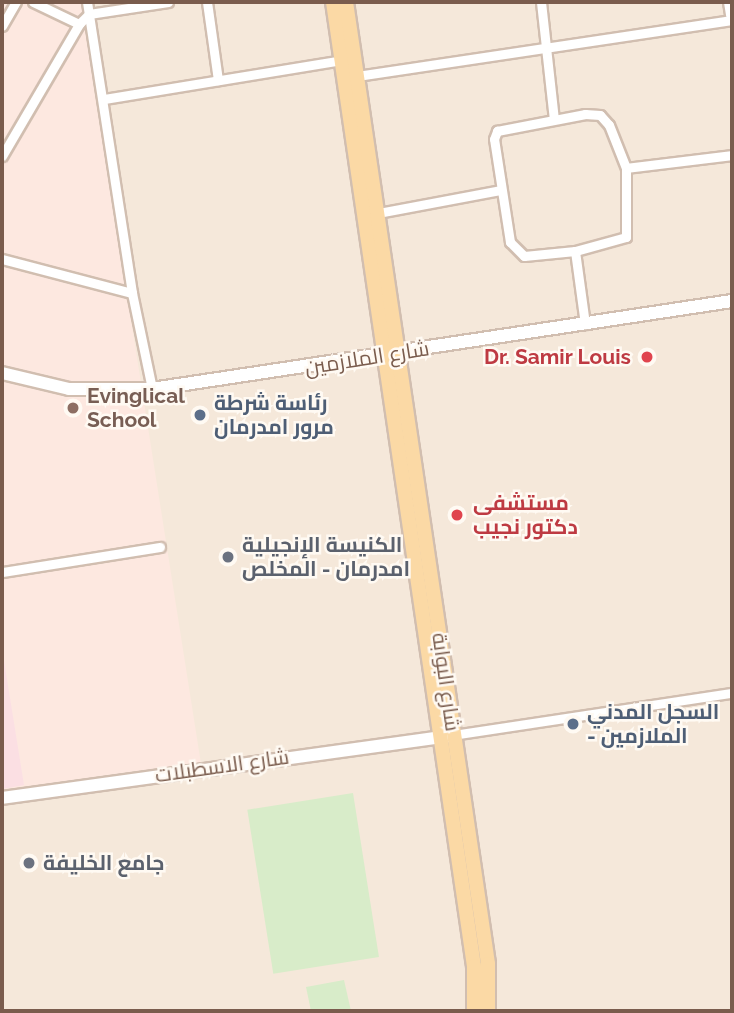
<!DOCTYPE html>
<meta charset="utf-8">
<style>
body{margin:0}
#map{position:relative;width:734px;height:1013px;overflow:hidden;background:#fdf6ec;font-family:Raleway,Cairo,sans-serif}
div>[style]{position:absolute}
.residential>*{inset:0;background:#f5e8da;transform-origin:0 0}
.commercial>*{inset:0;background:#fde8e0}
.medical>*{inset:0;background:#fbdfe3}
.green>*{inset:0;background:#d8ecc9;transform-origin:0 0}
.roads{filter:drop-shadow(2px 0 #d1beb0) drop-shadow(-2px 0 #d1beb0) drop-shadow(0 2px #d1beb0) drop-shadow(0 -2px #d1beb0)}
.street>*{height:9px;margin:-4.5px;padding:0 4.5px;transform-origin:4.5px;border-radius:4.5px;background:#fff}
.secondary>*{height:12px;margin:-6px;padding:0 6px;transform-origin:6px;border-radius:6px;background:#fff}
.primary>*{height:14px;margin:-7px;padding:0 7px;transform-origin:7px;border-radius:7px;background:#fbd9a5}
.dots>*{width:19px;height:19px;translate:-50% -50%;box-sizing:border-box;border:4px solid #fffaf3;border-radius:50%}
span{translate:-50% -50%;white-space:nowrap;text-align:center;line-height:1.15;-webkit-text-stroke:5px #fffaf3;paint-order:stroke}
.health-label{font-size:21px;color:#be3a42;font-weight:700}
.right{translate:-100% -50%;text-align:right}
.left{translate:0 -50%;text-align:left}
.street-label{font-size:21px;color:#7a5c4d}
.education-label{font-size:21px;color:#785e54;font-weight:700}
.service-label{font-size:21px;color:#4e5e75;font-weight:700}
.worship-label{font-size:21px;color:#5b616d;font-weight:700}
.frame{position:absolute;inset:0;border:4px solid #7a5c4d;pointer-events:none}
</style>
<div id="map">
<div class="residential">
<i style="left:2px;top:2px;width:730px;height:1009px"></i>
</div>
<div class="commercial">
<i style="clip-path:polygon(2px 2px,81px 2px,202px 770px,2px 799px)"></i>
</div>
<div class="medical">
<i style="clip-path:polygon(2px 648px,24px 785px,2px 789px)"></i>
</div>
<div class="green">
<i style="left:353px;top:793px;width:166px;height:107px;rotate:81deg"></i>
<i style="clip-path:polygon(344px 980px,351px 1011px,311px 1011px,306px 987px)"></i>
</div>
<div class="roads">
<div class="street">
<i style="left:33px;top:2px;width:51px;rotate:25.6deg"></i>
<i style="left:79px;top:24px;width:14px;rotate:-45deg"></i>
<i style="left:89px;top:14px;width:80px;rotate:-8.6deg"></i>
<i style="left:87px;top:2px;width:294px;rotate:81.2deg"></i>
<i style="left:132px;top:293px;width:98px;rotate:78.2deg"></i>
<i style="left:207px;top:2px;width:79px;rotate:82deg"></i>
<i style="left:541px;top:2px;width:118px;rotate:83.7deg"></i>
<i style="left:2px;top:26px;width:28px;rotate:-60deg"></i>
<i style="left:357px;top:76px;width:379px;rotate:-8.5deg"></i>
<i style="left:104px;top:99px;width:241px;rotate:-9.3deg"></i>
<i style="left:585px;top:114px;width:15px;rotate:4deg"></i>
<i style="left:600px;top:115px;width:13px;rotate:48deg"></i>
<i style="left:609px;top:125px;width:46px;rotate:68.4deg"></i>
<i style="left:626px;top:168px;width:69px;rotate:90deg"></i>
<i style="left:626px;top:237px;width:53px;rotate:164.6deg"></i>
<i style="left:575px;top:251px;width:51px;rotate:174.4deg"></i>
<i style="left:524px;top:256px;width:20px;rotate:-135deg"></i>
<i style="left:510px;top:242px;width:104px;rotate:-98.8deg"></i>
<i style="left:494px;top:139px;width:9px;rotate:-69deg"></i>
<i style="left:497px;top:131px;width:90px;rotate:-10.9deg"></i>
<i style="left:2px;top:156px;width:153px;rotate:-59.7deg"></i>
<i style="left:626px;top:168px;width:107px;rotate:-7deg"></i>
<i style="left:378px;top:213px;width:125px;rotate:-10.6deg"></i>
<i style="left:575px;top:251px;width:74px;rotate:82.2deg"></i>
<i style="left:2px;top:259px;width:134px;rotate:14.7deg"></i>
<i style="left:2px;top:572px;width:160px;rotate:-9deg"></i>
<i style="left:453px;top:735px;width:282px;rotate:-8.6deg"></i>
</div>
<div class="secondary">
<i style="left:730px;top:2px;width:13px;rotate:81deg"></i>
<i style="left:2px;top:373px;width:69px;rotate:13.4deg"></i>
<i style="left:69px;top:389px;width:83px"></i>
<i style="left:152px;top:389px;width:587px;rotate:-8.63deg"></i>
<i style="left:2px;top:798px;width:451px;rotate:-7.9deg"></i>
</div>
<div class="primary">
<i style="left:333px;top:2px;width:974px;rotate:81.68deg"></i>
<i style="left:474px;top:966px;width:45px;rotate:90deg"></i>
<i style="left:346px;top:2px;width:972px;rotate:81.6deg"></i>
<i style="left:488px;top:964px;width:47px;rotate:90deg"></i>
</div>
</div>
<div class="dots">
<i style="left:647px;top:357px;background:#e0444e"></i>
<i style="left:73px;top:408px;background:#8d6e63"></i>
<i style="left:200px;top:415px;background:#5c6f8a"></i>
<i style="left:457px;top:515px;background:#e0444e"></i>
<i style="left:228px;top:557px;background:#6b7280"></i>
<i style="left:573px;top:724px;background:#5c6f8a"></i>
<i style="left:29px;top:863px;background:#6b7280"></i>
</div>
<div class="health-label">
<span class="right" style="left:631px;top:357px">Dr. Samir Louis</span>
<span class="left" style="left:473px;top:515px">مستشفى<br>دكتور نجيب</span>
</div>
<div class="street-label">
<span style="left:367px;top:358px;rotate:-9deg">شارع الملازمين</span>
<span style="left:446px;top:682px;rotate:82deg">شارع البوابة</span>
<span style="left:222px;top:766px;rotate:-8deg">شارع الاسطبلات</span>
</div>
<div class="education-label">
<span class="left" style="left:87px;top:408px">Evinglical<br>School</span>
</div>
<div class="service-label">
<span class="left" style="left:214px;top:415px">رئاسة شرطة<br>مرور امدرمان</span>
<span class="left" style="left:587px;top:724px">السجل المدني<br>- الملازمين</span>
</div>
<div class="worship-label">
<span class="left" style="left:242px;top:557px">الكنيسة الإنجيلية<br>امدرمان - المخلص</span>
<span class="left" style="left:43px;top:863px">جامع الخليفة</span>
</div>
<div class="frame"></div>
</div>
